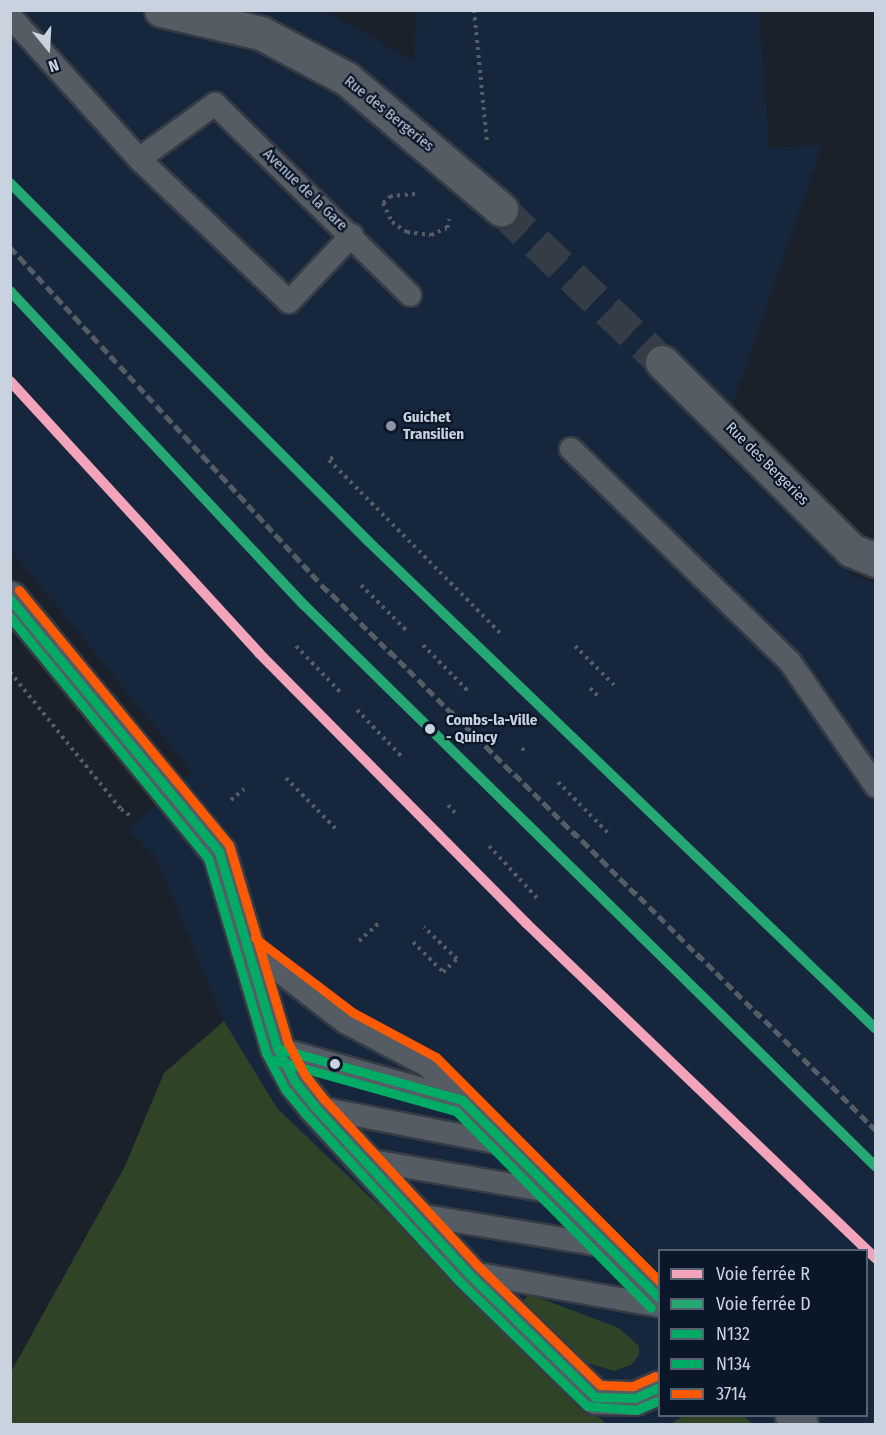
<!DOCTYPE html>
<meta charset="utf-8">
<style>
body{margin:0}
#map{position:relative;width:886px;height:1435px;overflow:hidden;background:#1a212b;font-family:"Fira Sans Condensed",sans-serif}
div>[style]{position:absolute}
.built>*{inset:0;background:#16273d}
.green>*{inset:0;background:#2f4327}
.minor-tunnel>*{height:33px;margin-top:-16.5px;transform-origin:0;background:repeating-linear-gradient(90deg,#343c46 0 33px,transparent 0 49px)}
.path>*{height:4px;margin-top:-2px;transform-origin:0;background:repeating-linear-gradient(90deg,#595e66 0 3px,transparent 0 7.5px)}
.roads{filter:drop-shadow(2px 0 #363b44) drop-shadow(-2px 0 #363b44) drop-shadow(0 2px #363b44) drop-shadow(0 -2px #363b44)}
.service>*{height:22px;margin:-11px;padding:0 11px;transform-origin:11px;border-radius:11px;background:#555c64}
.minor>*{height:33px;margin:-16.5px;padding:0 16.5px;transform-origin:16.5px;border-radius:16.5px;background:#555c64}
.rail>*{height:4.5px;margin-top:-2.25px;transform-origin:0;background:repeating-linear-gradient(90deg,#565c63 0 9px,transparent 0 13.5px)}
.bus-1>*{height:9px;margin:-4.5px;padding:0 4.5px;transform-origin:4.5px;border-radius:4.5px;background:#00ab66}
.bus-2>*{height:9px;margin:-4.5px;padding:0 4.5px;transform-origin:4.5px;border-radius:4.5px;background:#00ab66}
.bus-3>*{height:9px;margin:-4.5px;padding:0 4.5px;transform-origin:4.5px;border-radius:4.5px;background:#ff5a00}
.rail-1>*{height:10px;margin:-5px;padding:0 5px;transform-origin:5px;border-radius:5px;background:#f3a4ba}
.rail-2>*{height:10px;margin:-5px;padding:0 5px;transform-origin:5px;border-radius:5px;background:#26a874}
.dots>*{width:16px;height:16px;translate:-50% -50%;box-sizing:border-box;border:3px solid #091729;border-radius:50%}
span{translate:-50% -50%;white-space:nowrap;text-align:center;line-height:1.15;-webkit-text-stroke:4.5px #091729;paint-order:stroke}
.street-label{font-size:15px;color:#c9d3e0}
.poi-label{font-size:15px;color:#c9d3e0;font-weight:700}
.left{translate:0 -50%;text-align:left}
.stop-label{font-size:15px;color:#c9d3e0;font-weight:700}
.frame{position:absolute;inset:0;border:12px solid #c9d3e0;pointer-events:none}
.legend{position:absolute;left:658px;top:1249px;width:210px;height:168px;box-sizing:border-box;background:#091729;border:2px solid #566272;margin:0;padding:8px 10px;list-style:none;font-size:18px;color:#c9d3e0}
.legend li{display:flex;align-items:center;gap:12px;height:30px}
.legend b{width:30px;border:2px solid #566272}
.north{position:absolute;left:18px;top:18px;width:60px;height:60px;-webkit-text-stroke:4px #091729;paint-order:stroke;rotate:162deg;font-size:16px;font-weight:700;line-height:24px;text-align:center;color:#c9d3e0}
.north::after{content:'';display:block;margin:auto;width:21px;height:27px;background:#c9d3e0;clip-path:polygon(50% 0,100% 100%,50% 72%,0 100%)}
</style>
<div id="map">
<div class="built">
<i style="clip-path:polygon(evenodd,10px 11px,326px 11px,414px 61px,416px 11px,759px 11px,769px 148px,822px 145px,718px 447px,852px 575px,875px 584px,875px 1424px,606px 1424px,277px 1108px,224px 1021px,156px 857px,128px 830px,192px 772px,11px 550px,10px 11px,660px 1250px,866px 1250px,866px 1416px,660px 1416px,660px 1250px)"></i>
</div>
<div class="green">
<i style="clip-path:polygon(224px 1021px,277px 1108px,606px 1424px,11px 1424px,11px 1372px,125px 1166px,164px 1073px)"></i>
<i style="clip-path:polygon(529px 1294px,619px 1328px,639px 1346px,639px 1355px,631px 1365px,614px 1371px,581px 1361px,523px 1301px)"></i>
<i style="clip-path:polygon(684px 1416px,744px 1416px,753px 1424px,670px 1424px)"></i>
</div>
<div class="minor-tunnel">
<i style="left:501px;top:209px;width:222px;rotate:43.5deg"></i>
</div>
<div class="path">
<i style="left:474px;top:10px;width:133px;rotate:84.4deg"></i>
<i style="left:415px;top:194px;width:24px;rotate:175deg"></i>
<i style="left:391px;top:196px;width:11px;rotate:139deg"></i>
<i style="left:383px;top:203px;width:21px;rotate:65deg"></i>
<i style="left:392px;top:222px;width:18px;rotate:34deg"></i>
<i style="left:407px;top:232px;width:24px;rotate:7deg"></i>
<i style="left:431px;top:235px;width:17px;rotate:-24deg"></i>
<i style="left:447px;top:228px;width:9px;rotate:-77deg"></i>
<i style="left:333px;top:457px;width:5px;rotate:143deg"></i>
<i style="left:329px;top:460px;width:245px;rotate:45.3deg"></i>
<i style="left:361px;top:585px;width:65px;rotate:45deg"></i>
<i style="left:423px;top:645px;width:66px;rotate:45.6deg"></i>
<i style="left:296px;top:646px;width:65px;rotate:46.2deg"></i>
<i style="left:575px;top:646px;width:55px;rotate:45deg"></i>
<i style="left:10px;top:672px;width:176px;rotate:51deg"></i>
<i style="left:121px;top:809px;width:15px;rotate:37deg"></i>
<i style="left:590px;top:688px;width:14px;rotate:45deg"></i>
<i style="left:357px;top:710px;width:65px;rotate:46.2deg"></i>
<i style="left:522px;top:748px;width:6px;rotate:51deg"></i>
<i style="left:286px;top:778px;width:71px;rotate:45.6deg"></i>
<i style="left:558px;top:782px;width:73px;rotate:45.6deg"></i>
<i style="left:231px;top:800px;width:17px;rotate:-40deg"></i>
<i style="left:448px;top:805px;width:15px;rotate:48deg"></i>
<i style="left:489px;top:846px;width:72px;rotate:47.2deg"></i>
<i style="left:359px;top:941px;width:28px;rotate:-42deg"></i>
<i style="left:413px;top:942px;width:42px;rotate:45deg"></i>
<i style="left:443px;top:972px;width:19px;rotate:-43deg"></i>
<i style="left:457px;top:959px;width:46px;rotate:-135.9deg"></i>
</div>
<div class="roads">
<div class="service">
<i style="left:10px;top:16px;width:193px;rotate:47.9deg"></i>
<i style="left:139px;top:159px;width:207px;rotate:43.6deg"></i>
<i style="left:289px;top:302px;width:92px;rotate:-46.8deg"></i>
<i style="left:139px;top:159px;width:94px;rotate:-35.9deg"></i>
<i style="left:215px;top:104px;width:273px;rotate:44.4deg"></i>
<i style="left:571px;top:449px;width:305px;rotate:44.2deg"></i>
<i style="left:790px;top:662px;width:151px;rotate:55.3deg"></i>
<i style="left:248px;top:947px;width:123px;rotate:37.7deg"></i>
<i style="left:345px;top:1022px;width:94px;rotate:27.9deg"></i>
<i style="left:428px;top:1066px;width:330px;rotate:45.2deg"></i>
<i style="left:277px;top:1048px;width:187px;rotate:15.8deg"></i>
<i style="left:315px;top:1107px;width:195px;rotate:11deg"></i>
<i style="left:361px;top:1159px;width:196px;rotate:9.7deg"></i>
<i style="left:413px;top:1214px;width:196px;rotate:9.4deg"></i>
<i style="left:467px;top:1272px;width:196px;rotate:10deg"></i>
</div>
<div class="minor">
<i style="left:161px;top:10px;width:103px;rotate:13deg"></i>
<i style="left:261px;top:33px;width:98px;rotate:28.1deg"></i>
<i style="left:347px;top:79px;width:202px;rotate:40.2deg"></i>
<i style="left:662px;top:362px;width:267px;rotate:44.8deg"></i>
<i style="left:851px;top:550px;width:27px;rotate:22deg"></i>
<i style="left:10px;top:598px;width:329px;rotate:50.6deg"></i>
<i style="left:219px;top:852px;width:204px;rotate:73.5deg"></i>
<i style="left:277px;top:1048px;width:38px;rotate:62deg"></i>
<i style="left:295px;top:1082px;width:32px;rotate:51deg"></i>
<i style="left:315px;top:1107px;width:224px;rotate:47.3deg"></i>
<i style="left:467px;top:1272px;width:179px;rotate:44.3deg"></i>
<i style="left:595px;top:1397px;width:40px;rotate:1.4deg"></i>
<i style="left:635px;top:1398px;width:27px;rotate:-24deg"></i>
<i style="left:792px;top:1416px;width:12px;rotate:42deg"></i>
</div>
</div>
<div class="rail">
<i style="left:10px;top:247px;width:460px;rotate:47.3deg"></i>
<i style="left:322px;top:585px;width:777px;rotate:44.53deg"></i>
</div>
<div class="bus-1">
<i style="left:10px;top:599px;width:328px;rotate:50.4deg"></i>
<i style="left:219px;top:852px;width:204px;rotate:73.5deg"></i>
<i style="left:277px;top:1048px;width:38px;rotate:62deg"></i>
<i style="left:295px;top:1082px;width:32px;rotate:51deg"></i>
<i style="left:315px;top:1107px;width:224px;rotate:47.3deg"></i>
<i style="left:467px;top:1272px;width:179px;rotate:44.3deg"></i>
<i style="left:595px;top:1397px;width:40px;rotate:1.4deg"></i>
<i style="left:635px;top:1398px;width:27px;rotate:-24deg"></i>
<i style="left:277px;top:1048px;width:192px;rotate:15.7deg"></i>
<i style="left:462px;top:1100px;width:281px;rotate:45.1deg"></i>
</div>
<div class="bus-2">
<i style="left:10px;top:617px;width:312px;rotate:50.6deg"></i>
<i style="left:208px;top:858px;width:203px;rotate:73.4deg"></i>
<i style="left:266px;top:1053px;width:41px;rotate:62.2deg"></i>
<i style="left:285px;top:1089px;width:33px;rotate:50deg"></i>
<i style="left:306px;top:1114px;width:225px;rotate:47.5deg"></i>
<i style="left:458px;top:1280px;width:180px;rotate:44.3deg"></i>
<i style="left:587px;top:1406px;width:49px;rotate:4.7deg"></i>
<i style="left:636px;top:1410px;width:26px;rotate:-23deg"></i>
<i style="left:274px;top:1060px;width:189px;rotate:15.7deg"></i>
<i style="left:456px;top:1111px;width:277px;rotate:45.3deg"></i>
</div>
<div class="bus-3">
<i style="left:19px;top:590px;width:330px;rotate:50.5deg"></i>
<i style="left:229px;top:845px;width:207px;rotate:73.4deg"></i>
<i style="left:288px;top:1043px;width:36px;rotate:62deg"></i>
<i style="left:305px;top:1075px;width:31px;rotate:52deg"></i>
<i style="left:324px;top:1099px;width:224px;rotate:47.3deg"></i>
<i style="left:476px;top:1264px;width:173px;rotate:44.3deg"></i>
<i style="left:600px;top:1385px;width:33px;rotate:2deg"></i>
<i style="left:633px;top:1386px;width:24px;rotate:-24deg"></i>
<i style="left:255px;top:938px;width:122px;rotate:37.3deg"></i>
<i style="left:352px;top:1012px;width:95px;rotate:28.2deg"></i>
<i style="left:436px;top:1057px;width:317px;rotate:45.1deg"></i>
</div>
<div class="rail-1">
<i style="left:10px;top:381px;width:369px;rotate:47.5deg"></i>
<i style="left:259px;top:653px;width:380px;rotate:45.3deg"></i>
<i style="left:526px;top:923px;width:485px;rotate:43.8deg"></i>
</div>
<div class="rail-2">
<i style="left:10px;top:183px;width:506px;rotate:45deg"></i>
<i style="left:368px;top:541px;width:704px;rotate:43.85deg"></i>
<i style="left:10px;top:291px;width:430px;rotate:46.9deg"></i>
<i style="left:304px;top:605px;width:802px;rotate:44.49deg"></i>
</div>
<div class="dots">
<i style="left:391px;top:426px;background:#8c95a1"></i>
<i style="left:430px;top:729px;background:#c9d3e0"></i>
<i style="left:335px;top:1064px;background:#c9d3e0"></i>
</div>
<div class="street-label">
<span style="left:389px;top:114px;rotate:39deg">Rue des Bergeries</span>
<span style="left:305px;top:190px;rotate:44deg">Avenue de la Gare</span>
<span style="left:767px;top:464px;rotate:45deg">Rue des Bergeries</span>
</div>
<div class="poi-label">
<span class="left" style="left:403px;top:426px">Guichet<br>Transilien</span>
</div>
<div class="stop-label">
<span class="left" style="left:446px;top:729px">Combs-la-Ville<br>- Quincy</span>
</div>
<div class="frame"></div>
<ul class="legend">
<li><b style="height:8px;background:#f3a4ba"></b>Voie ferrée R</li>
<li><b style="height:8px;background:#26a874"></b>Voie ferrée D</li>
<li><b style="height:8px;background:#00ab66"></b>N132</li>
<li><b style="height:8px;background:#00ab66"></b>N134</li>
<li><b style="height:8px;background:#ff5a00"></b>3714</li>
</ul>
<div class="north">N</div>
</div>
